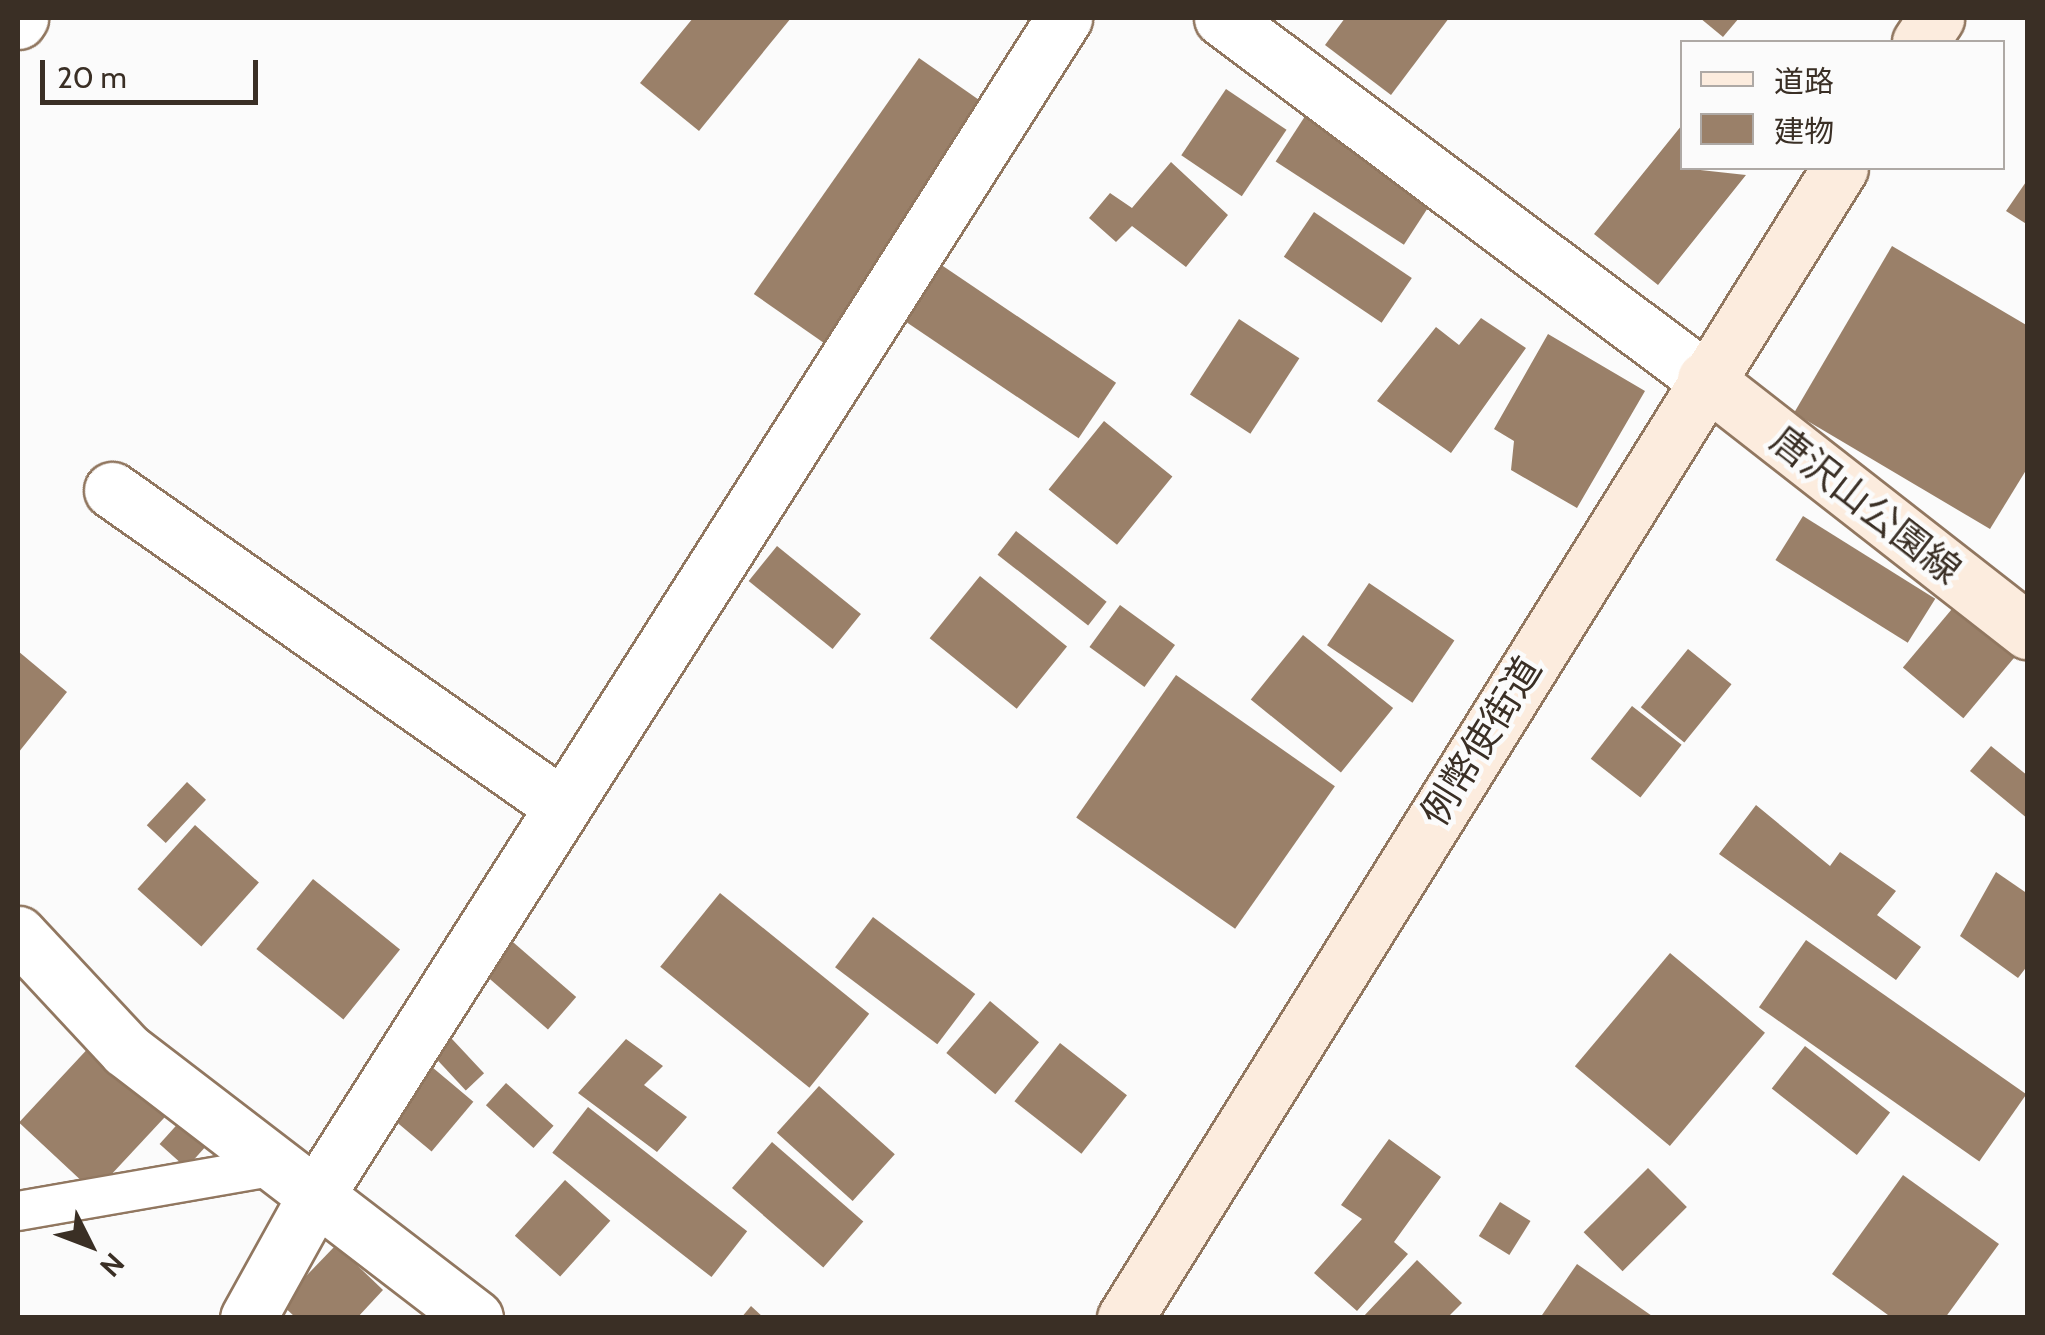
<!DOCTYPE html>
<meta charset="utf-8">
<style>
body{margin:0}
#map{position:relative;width:2045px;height:1335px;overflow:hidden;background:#fbfbfb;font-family:Cabin,"Noto Sans JP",sans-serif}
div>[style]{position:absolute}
.building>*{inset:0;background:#9a8069;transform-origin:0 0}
.roads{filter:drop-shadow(2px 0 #917760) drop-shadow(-2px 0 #917760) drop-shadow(0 2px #917760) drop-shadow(0 -2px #917760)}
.lane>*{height:38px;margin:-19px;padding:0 19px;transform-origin:19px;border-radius:19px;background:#fff}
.street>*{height:55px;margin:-27.5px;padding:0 27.5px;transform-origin:27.5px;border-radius:27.5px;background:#fff}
.secondary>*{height:55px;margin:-27.5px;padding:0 27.5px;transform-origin:27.5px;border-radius:27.5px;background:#fcecde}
span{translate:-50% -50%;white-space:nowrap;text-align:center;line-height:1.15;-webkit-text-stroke:9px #fbfbfb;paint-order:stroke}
.street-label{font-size:38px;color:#3a2f25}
.frame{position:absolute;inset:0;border:20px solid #3a2f25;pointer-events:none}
.legend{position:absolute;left:1680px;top:40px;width:325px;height:130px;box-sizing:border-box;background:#fbfbfb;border:2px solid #aea9a5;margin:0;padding:12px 18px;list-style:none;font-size:30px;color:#3a2f25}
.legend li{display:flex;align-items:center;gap:20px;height:50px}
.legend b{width:50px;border:2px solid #aea9a5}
.north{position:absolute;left:40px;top:1195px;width:100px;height:100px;-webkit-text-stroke:8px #fbfbfb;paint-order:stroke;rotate:132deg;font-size:28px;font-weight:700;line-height:40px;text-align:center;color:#3a2f25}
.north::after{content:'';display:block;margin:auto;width:35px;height:45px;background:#3a2f25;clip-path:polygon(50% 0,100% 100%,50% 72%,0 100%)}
.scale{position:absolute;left:40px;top:60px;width:218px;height:45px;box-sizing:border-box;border:5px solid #3a2f25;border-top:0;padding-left:12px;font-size:30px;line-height:35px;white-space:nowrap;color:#3a2f25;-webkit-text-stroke:8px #fbfbfb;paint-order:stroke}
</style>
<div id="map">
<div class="building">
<i style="clip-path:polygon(693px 18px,791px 18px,699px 131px,640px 83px)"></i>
<i style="clip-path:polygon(1345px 18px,1449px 18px,1391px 95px,1325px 45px)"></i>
<i style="clip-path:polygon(1700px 18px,1739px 18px,1723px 37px)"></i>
<i style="left:919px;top:58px;width:90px;height:288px;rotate:35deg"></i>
<i style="left:1226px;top:89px;width:73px;height:80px;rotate:34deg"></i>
<i style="left:1311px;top:107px;width:153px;height:65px;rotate:33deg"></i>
<i style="clip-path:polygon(1682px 125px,1682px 168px,1746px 175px,1658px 285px,1594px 234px)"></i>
<i style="clip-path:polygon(1171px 162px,1228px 215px,1186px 267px,1132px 226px,1116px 242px,1089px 218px,1110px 193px,1132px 208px)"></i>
<i style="clip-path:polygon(2028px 179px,2028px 225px,2006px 211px)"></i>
<i style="left:1314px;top:212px;width:118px;height:54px;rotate:34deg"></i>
<i style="clip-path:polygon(1892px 246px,2028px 326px,2028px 467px,1990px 529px,1794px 413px)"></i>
<i style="left:937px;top:262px;width:216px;height:67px;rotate:34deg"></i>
<i style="clip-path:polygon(1481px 318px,1526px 348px,1451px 453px,1377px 401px,1436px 327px,1459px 345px)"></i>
<i style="left:1239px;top:319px;width:72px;height:90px;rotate:33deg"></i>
<i style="clip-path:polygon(1548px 334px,1645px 391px,1577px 508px,1511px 470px,1514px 441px,1494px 429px)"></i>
<i style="left:1104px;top:421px;width:88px;height:88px;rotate:39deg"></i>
<i style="left:1803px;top:516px;width:156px;height:52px;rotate:32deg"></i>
<i style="left:1016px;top:531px;width:115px;height:30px;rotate:38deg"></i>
<i style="left:777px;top:546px;width:108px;height:45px;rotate:39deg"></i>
<i style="left:980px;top:576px;width:112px;height:80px;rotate:39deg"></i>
<i style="left:1369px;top:583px;width:103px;height:75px;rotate:34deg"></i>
<i style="left:1962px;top:597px;width:79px;height:92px;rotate:40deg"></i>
<i style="left:1120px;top:605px;width:68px;height:52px;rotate:36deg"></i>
<i style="left:1303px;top:635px;width:116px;height:83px;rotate:39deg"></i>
<i style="left:1688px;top:649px;width:56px;height:75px;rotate:39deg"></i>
<i style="clip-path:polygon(18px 651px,67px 692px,18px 753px)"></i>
<i style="left:1176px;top:675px;width:194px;height:174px;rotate:35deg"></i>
<i style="left:1632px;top:706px;width:63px;height:67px;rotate:38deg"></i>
<i style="clip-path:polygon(1991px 746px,2028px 776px,2028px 819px,1970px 771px)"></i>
<i style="left:187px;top:782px;width:26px;height:59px;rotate:43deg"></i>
<i style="clip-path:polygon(1756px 805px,1830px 866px,1840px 852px,1896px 891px,1877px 915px,1921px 947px,1896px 980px,1719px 854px)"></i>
<i style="left:195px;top:825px;width:86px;height:86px;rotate:42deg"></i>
<i style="clip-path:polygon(1996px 872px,2028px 894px,2028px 965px,2018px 978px,1960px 936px)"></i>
<i style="left:313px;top:879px;width:112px;height:90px;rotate:39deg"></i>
<i style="left:720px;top:893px;width:192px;height:95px;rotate:39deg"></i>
<i style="left:873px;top:917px;width:128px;height:63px;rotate:37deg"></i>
<i style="left:506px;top:936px;width:93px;height:43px;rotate:41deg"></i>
<i style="left:1806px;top:940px;width:269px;height:82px;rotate:35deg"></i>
<i style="left:1670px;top:953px;width:124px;height:148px;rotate:40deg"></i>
<i style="left:990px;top:1001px;width:64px;height:68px;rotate:40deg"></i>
<i style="left:452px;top:1039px;width:47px;height:25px;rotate:47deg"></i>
<i style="clip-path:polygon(626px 1039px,663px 1066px,644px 1085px,687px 1117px,657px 1152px,578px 1093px)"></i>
<i style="left:94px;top:1042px;width:103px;height:110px;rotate:43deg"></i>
<i style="left:1060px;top:1043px;width:85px;height:74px;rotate:38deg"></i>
<i style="left:1805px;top:1046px;width:108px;height:54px;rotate:38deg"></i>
<i style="left:432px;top:1067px;width:54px;height:65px;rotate:40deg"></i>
<i style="left:506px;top:1083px;width:64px;height:30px;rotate:42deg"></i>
<i style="left:819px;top:1086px;width:102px;height:63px;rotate:42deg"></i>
<i style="left:588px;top:1107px;width:202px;height:58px;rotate:38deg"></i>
<i style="left:183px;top:1118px;width:36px;height:35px;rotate:42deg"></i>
<i style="clip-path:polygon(1389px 1139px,1441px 1177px,1394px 1242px,1408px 1254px,1357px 1311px,1314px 1273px,1362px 1219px,1341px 1205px)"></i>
<i style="left:772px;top:1142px;width:121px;height:61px;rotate:41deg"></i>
<i style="left:1648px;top:1168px;width:55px;height:91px;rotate:45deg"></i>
<i style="clip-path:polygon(1903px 1175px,1999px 1244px,1945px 1318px,1892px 1318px,1832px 1274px)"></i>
<i style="left:565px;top:1180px;width:61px;height:75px;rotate:42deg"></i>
<i style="left:1500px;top:1202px;width:36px;height:40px;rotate:32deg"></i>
<i style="clip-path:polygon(336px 1245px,383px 1290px,357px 1318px,296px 1318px,280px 1303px)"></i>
<i style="clip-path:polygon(1417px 1260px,1462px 1303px,1447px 1318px,1362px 1318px)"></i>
<i style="clip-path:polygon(1577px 1264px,1655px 1318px,1540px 1318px)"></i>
<i style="clip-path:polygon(751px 1306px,764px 1318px,741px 1318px)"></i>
</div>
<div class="roads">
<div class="lane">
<i style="left:18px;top:1211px;width:262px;rotate:-9.9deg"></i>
</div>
<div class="street">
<i style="left:1222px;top:18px;width:603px;rotate:36.77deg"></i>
<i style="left:18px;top:21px;width:4px;rotate:-56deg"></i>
<i style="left:112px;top:490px;width:550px;rotate:35.08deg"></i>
<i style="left:18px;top:934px;width:158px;rotate:47deg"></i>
<i style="left:126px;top:1050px;width:440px;rotate:37.5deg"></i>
<i style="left:248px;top:1318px;width:138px;rotate:-61deg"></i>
<i style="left:315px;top:1197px;width:1397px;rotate:-57.57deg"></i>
</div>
<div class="secondary">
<i style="left:1920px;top:42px;width:29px;rotate:-56deg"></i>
<i style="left:1705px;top:379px;width:410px;rotate:38deg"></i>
<i style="left:1125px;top:1318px;width:1354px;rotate:-58.13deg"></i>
</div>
</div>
<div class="street-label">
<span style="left:1866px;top:505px;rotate:38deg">唐沢山公園線</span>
<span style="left:1481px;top:741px;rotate:-58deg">例幣使街道</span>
</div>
<div class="frame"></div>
<ul class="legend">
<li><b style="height:12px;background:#fcecde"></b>道路</li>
<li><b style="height:28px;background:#9a8069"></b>建物</li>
</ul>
<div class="north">N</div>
<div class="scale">20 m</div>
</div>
